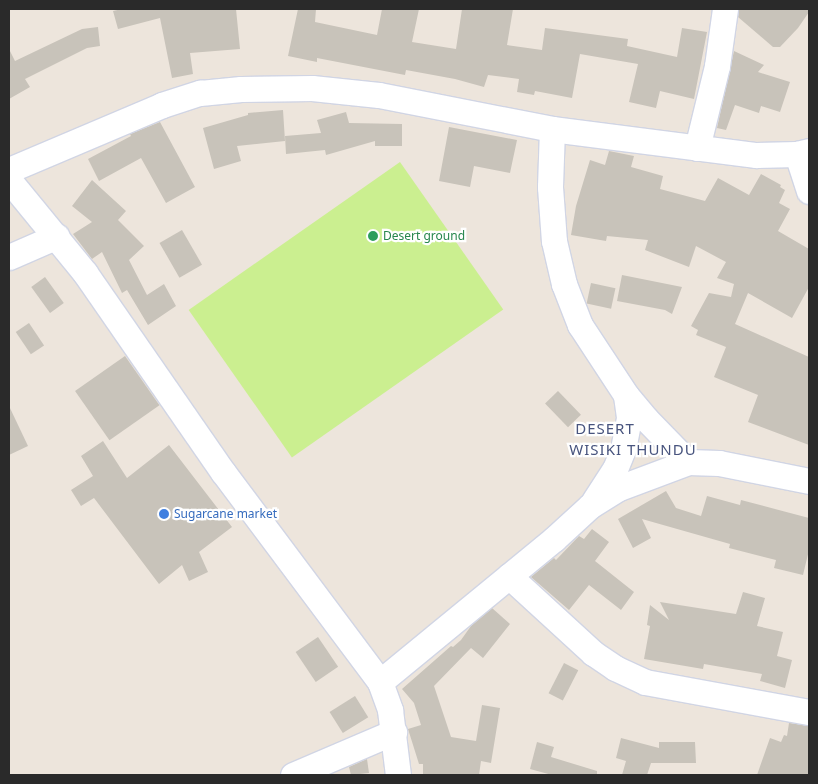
<!DOCTYPE html>
<style>
body{margin:0}
#map{position:relative;width:818px;height:784px;overflow:hidden;background:#ede5dc;font-family:"Noto Sans",sans-serif}
div>[style]{position:absolute}
.pitch>*{inset:0;background:#cbef90;transform-origin:0 0}
.building>*{inset:0;background:#c8c3ba;transform-origin:0 0}
.roads{filter:drop-shadow(1px 0 #d1d5e4) drop-shadow(-1px 0 #d1d5e4) drop-shadow(0 1px #d1d5e4) drop-shadow(0 -1px #d1d5e4)}
.street>*{height:25px;margin:-12.5px;padding:0 12.5px;transform-origin:12.5px;border-radius:12.5px;background:#fff}
.dots>*{width:14px;height:14px;translate:-50% -50%;box-sizing:border-box;border:2px solid #fff;border-radius:50%}
span{translate:-50% -50%;white-space:nowrap;text-align:center;line-height:1.15;-webkit-text-stroke:4.5px #fff;paint-order:stroke}
.leisure-label{font-size:12px;color:#27864d}
.left{translate:0 -50%;text-align:left}
.shop-label{font-size:12px;color:#366cbe}
.quarter-label{font-size:15px;color:#48547e;letter-spacing:1px}
.frame{position:absolute;inset:0;border:10px solid #2a2a2a;pointer-events:none}
</style>
<div id="map">
<div class="pitch">
<i style="left:400px;top:162px;width:180px;height:258px;rotate:55deg"></i>
</div>
<div class="building">
<i style="clip-path:polygon(122px 9px,236px 9px,240px 49px,190px 53px,193px 74px,172px 78px,160px 18px,118px 29px,113px 11px)"></i>
<i style="clip-path:polygon(298px 9px,316px 9px,315px 22px,377px 35px,382px 9px,419px 9px,412px 42px,456px 49px,462px 9px,513px 9px,507px 45px,542px 50px,545px 28px,628px 39px,627px 46px,677px 57px,682px 28px,707px 32px,694px 99px,660px 91px,656px 108px,629px 102px,638px 64px,580px 54px,572px 98px,535px 91px,534px 95px,517px 92px,519px 79px,488px 75px,484px 87px,455px 79px,406px 70px,405px 75px,317px 58px,317px 62px,288px 56px)"></i>
<i style="clip-path:polygon(739px 9px,809px 9px,809px 12px,798px 28px,780px 47px,773px 47px,738px 17px)"></i>
<i style="clip-path:polygon(98px 27px,100px 46px,87px 48px,25px 79px,30px 87px,9px 99px,9px 49px,15px 61px,82px 29px)"></i>
<i style="clip-path:polygon(734px 51px,764px 65px,758px 72px,790px 82px,780px 112px,761px 106px,759px 113px,735px 105px,726px 130px,717px 128px)"></i>
<i style="clip-path:polygon(283px 110px,285px 141px,237px 146px,241px 161px,214px 169px,203px 128px,248px 115px,248px 113px)"></i>
<i style="clip-path:polygon(346px 112px,349px 123px,402px 124px,402px 146px,375px 146px,375px 141px,326px 155px,325px 150px,286px 154px,285px 136px,321px 133px,317px 120px)"></i>
<i style="clip-path:polygon(160px 122px,195px 187px,166px 203px,141px 158px,99px 181px,88px 159px,131px 136px,130px 134px)"></i>
<i style="clip-path:polygon(449px 127px,517px 140px,510px 173px,474px 166px,470px 187px,439px 181px)"></i>
<i style="clip-path:polygon(609px 151px,634px 156px,631px 167px,663px 176px,660px 189px,705px 201px,718px 178px,749px 195px,761px 174px,781px 185px,780px 187px,785px 190px,779px 203px,790px 209px,778px 231px,809px 249px,809px 287px,792px 318px,748px 293px,735px 324px,809px 357px,809px 445px,748px 422px,758px 395px,714px 377px,726px 347px,696px 335px,698px 330px,691px 326px,709px 293px,731px 297px,734px 284px,717px 278px,726px 262px,696px 246px,689px 267px,645px 250px,648px 240px,607px 236px,606px 241px,571px 235px,576px 206px,590px 160px,605px 165px)"></i>
<i style="clip-path:polygon(92px 180px,126px 211px,118px 220px,144px 246px,129px 260px,147px 295px,164px 284px,176px 306px,148px 325px,127px 290px,122px 293px,102px 252px,92px 259px,73px 234px,92px 222px,72px 206px)"></i>
<i style="left:182px;top:230px;width:40px;height:26px;rotate:60deg"></i>
<i style="clip-path:polygon(622px 275px,682px 287px,672px 314px,665px 310px,617px 301px)"></i>
<i style="left:45px;top:277px;width:32px;height:17px;rotate:54deg"></i>
<i style="left:591px;top:283px;width:25px;height:21px;rotate:12deg"></i>
<i style="left:29px;top:323px;width:27px;height:16px;rotate:56deg"></i>
<i style="left:125px;top:356px;width:60px;height:61px;rotate:55deg"></i>
<i style="left:558px;top:391px;width:33px;height:18px;rotate:46deg"></i>
<i style="clip-path:polygon(9px 406px,28px 446px,9px 455px)"></i>
<i style="clip-path:polygon(103px 441px,127px 478px,169px 445px,232px 527px,199px 552px,208px 572px,189px 581px,182px 565px,159px 584px,94px 498px,81px 506px,71px 490px,93px 476px,81px 456px)"></i>
<i style="clip-path:polygon(666px 491px,676px 508px,701px 516px,707px 496px,740px 505px,741px 500px,809px 518px,809px 550px,803px 575px,774px 568px,776px 560px,729px 548px,730px 544px,642px 519px,651px 538px,633px 548px,618px 519px)"></i>
<i style="clip-path:polygon(592px 529px,609px 542px,595px 561px,634px 592px,621px 610px,589px 585px,569px 610px,531px 577px,554px 558px,556px 560px,579px 536px,584px 539px)"></i>
<i style="clip-path:polygon(743px 592px,765px 598px,757px 626px,783px 632px,777px 656px,792px 660px,785px 688px,760px 681px,762px 674px,704px 664px,703px 669px,644px 659px,650px 626px,647px 625px,650px 605px,669px 620px,660px 602px,736px 614px)"></i>
<i style="clip-path:polygon(492px 608px,510px 624px,483px 658px,471px 648px,434px 686px,451px 737px,476px 741px,482px 705px,500px 708px,491px 763px,481px 761px,479px 775px,423px 775px,423px 764px,419px 764px,408px 729px,421px 725px,414px 703px,402px 689px,451px 646px,453px 647px,461px 640px,471px 626px)"></i>
<i style="left:318px;top:637px;width:36px;height:27px;rotate:56deg"></i>
<i style="left:564px;top:663px;width:16px;height:34px;rotate:27deg"></i>
<i style="left:355px;top:696px;width:25px;height:30px;rotate:58deg"></i>
<i style="clip-path:polygon(789px 723px,809px 726px,809px 775px,757px 775px,770px 738px,781px 742px,784px 735px,787px 736px)"></i>
<i style="clip-path:polygon(621px 738px,659px 748px,659px 742px,695px 742px,696px 763px,651px 763px,647px 775px,622px 775px,626px 761px,616px 758px)"></i>
<i style="clip-path:polygon(537px 742px,554px 747px,551px 757px,597px 771px,597px 775px,552px 775px,530px 769px)"></i>
<i style="clip-path:polygon(367px 759px,369px 773px,351px 775px,349px 767px)"></i>
</div>
<div class="roads">
<div class="street">
<i style="left:552px;top:129px;width:58px;rotate:92deg"></i>
<i style="left:550px;top:187px;width:54px;rotate:85.8deg"></i>
<i style="left:554px;top:241px;width:44px;rotate:76.9deg"></i>
<i style="left:564px;top:284px;width:44px;rotate:68.7deg"></i>
<i style="left:580px;top:325px;width:84px;rotate:56.7deg"></i>
<i style="left:626px;top:395px;width:31px;rotate:50deg"></i>
<i style="left:646px;top:419px;width:60px;rotate:45.7deg"></i>
<i style="left:697px;top:148px;width:84px;rotate:-76.3deg"></i>
<i style="left:717px;top:66px;width:58px;rotate:-82deg"></i>
<i style="left:797px;top:154px;width:39px;rotate:72deg"></i>
<i style="left:9px;top:170px;width:166px;rotate:-23deg"></i>
<i style="left:162px;top:105px;width:40px;rotate:-18deg"></i>
<i style="left:200px;top:93px;width:41px;rotate:-5.6deg"></i>
<i style="left:241px;top:89px;width:71px;rotate:-0.8deg"></i>
<i style="left:312px;top:88px;width:67px;rotate:6deg"></i>
<i style="left:379px;top:95px;width:176px;rotate:11.1deg"></i>
<i style="left:552px;top:129px;width:206px;rotate:7.3deg"></i>
<i style="left:756px;top:155px;width:41px;rotate:-1.4deg"></i>
<i style="left:797px;top:154px;width:12px;rotate:-14deg"></i>
<i style="left:9px;top:180px;width:120px;rotate:50.7deg"></i>
<i style="left:85px;top:273px;width:242px;rotate:55.3deg"></i>
<i style="left:223px;top:472px;width:262px;rotate:53.2deg"></i>
<i style="left:380px;top:682px;width:30px;rotate:70deg"></i>
<i style="left:390px;top:710px;width:65px;rotate:83deg"></i>
<i style="left:9px;top:257px;width:52px;rotate:-23.6deg"></i>
<i style="left:594px;top:501px;width:38px;rotate:-57deg"></i>
<i style="left:615px;top:469px;width:22px;rotate:-68deg"></i>
<i style="left:623px;top:449px;width:33px;rotate:-79deg"></i>
<i style="left:629px;top:417px;width:22px;rotate:-98deg"></i>
<i style="left:509px;top:576px;width:114px;rotate:42.5deg"></i>
<i style="left:593px;top:653px;width:27px;rotate:34deg"></i>
<i style="left:615px;top:668px;width:33px;rotate:25deg"></i>
<i style="left:645px;top:682px;width:167px;rotate:10.4deg"></i>
<i style="left:380px;top:682px;width:225px;rotate:-39.4deg"></i>
<i style="left:554px;top:539px;width:49px;rotate:-42.5deg"></i>
<i style="left:590px;top:506px;width:34px;rotate:-32deg"></i>
<i style="left:619px;top:488px;width:74px;rotate:-20.6deg"></i>
<i style="left:688px;top:462px;width:31px;rotate:2deg"></i>
<i style="left:719px;top:463px;width:92px;rotate:11.3deg"></i>
<i style="left:293px;top:775px;width:110px;rotate:-23.1deg"></i>
</div>
</div>
<div class="dots">
<i style="left:373px;top:236px;background:#2e9e5b"></i>
<i style="left:164px;top:514px;background:#3f7fe0"></i>
</div>
<div class="leisure-label">
<span class="left" style="left:383px;top:236px">Desert ground</span>
</div>
<div class="shop-label">
<span class="left" style="left:174px;top:514px">Sugarcane market</span>
</div>
<div class="quarter-label">
<span style="left:605px;top:429px">DESERT</span>
<span style="left:633px;top:450px">WISIKI THUNDU</span>
</div>
<div class="frame"></div>
</div>
